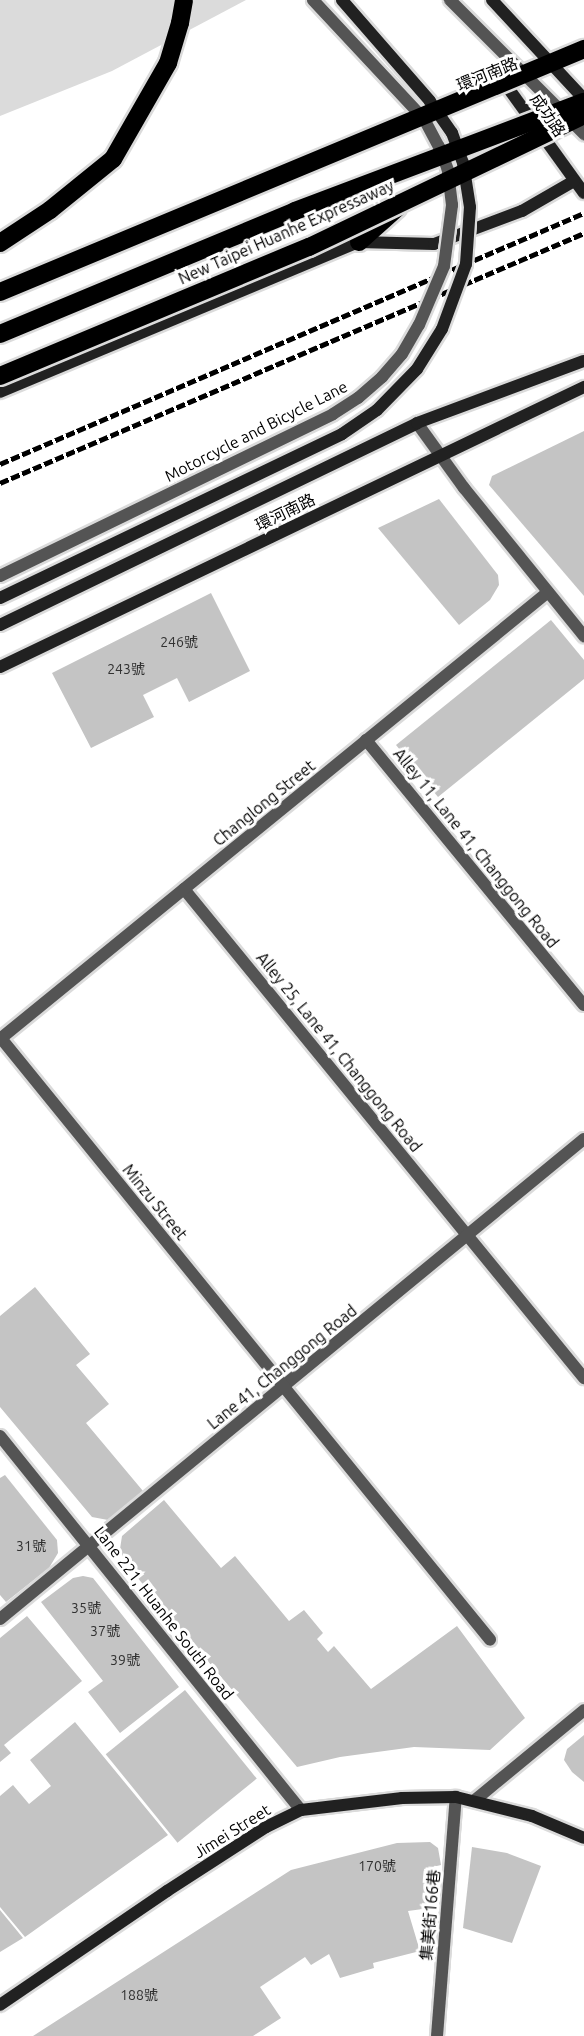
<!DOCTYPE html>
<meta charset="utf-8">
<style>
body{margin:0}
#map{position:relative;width:584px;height:2036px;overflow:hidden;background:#fff;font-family:Ubuntu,"Noto Sans TC",sans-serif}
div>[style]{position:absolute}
.green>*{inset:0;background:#dbdbdb}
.building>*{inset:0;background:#c4c4c4;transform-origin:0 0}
.roads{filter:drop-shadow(2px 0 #dbdbdb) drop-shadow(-2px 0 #dbdbdb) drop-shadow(0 2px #dbdbdb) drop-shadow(0 -2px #dbdbdb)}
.lane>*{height:12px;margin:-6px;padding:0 6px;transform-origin:6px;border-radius:6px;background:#545454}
.street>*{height:12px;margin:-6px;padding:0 6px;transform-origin:6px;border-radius:6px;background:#545454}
.secondary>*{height:12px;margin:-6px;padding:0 6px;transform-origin:6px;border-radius:6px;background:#212121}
.highway>*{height:18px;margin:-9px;padding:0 9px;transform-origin:9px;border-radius:9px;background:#000}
.rail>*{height:4.5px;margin-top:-2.25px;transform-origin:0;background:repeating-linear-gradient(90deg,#000 0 9px,transparent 0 12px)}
.bridges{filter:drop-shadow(2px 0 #dbdbdb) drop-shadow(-2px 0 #dbdbdb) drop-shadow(0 2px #dbdbdb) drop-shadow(0 -2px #dbdbdb)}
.lane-bridge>*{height:12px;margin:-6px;padding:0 6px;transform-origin:6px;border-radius:6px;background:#545454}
.secondary-bridge>*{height:12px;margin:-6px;padding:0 6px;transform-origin:6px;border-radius:6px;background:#212121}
.highway-bridge>*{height:18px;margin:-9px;padding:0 9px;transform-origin:9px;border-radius:9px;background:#000}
span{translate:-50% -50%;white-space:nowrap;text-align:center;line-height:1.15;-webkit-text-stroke:6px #fff;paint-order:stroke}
.number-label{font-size:14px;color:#313131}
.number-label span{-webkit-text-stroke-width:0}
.street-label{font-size:16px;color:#000}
</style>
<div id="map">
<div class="green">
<i style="clip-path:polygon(0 0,246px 0,112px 71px,0 116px)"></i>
</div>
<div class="building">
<i style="clip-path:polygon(584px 431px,584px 596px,489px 485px,492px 476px)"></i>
<i style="clip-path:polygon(439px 499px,498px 575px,499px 585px,490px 600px,459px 625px,378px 528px)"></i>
<i style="clip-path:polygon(211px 593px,250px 671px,189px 702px,177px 678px,143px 695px,154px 717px,91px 748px,52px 673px)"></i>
<i style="clip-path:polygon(551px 620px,584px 660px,584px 679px,438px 797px,396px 745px)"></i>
<i style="clip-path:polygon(35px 1287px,90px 1354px,76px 1365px,109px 1404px,86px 1423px,143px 1491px,108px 1520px,92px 1517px,0 1407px,0 1316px)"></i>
<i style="clip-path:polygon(5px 1475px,57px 1540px,58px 1553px,49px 1568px,6px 1602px,0 1595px,0 1478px)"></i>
<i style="clip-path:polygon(164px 1500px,221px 1568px,235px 1556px,289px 1621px,304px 1610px,323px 1633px,317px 1639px,328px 1652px,334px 1646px,371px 1689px,457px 1626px,525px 1718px,490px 1750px,414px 1747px,340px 1757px,297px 1767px,125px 1563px,120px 1549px,122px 1536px)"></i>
<i style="clip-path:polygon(83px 1576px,93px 1578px,179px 1687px,120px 1733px,88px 1692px,103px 1681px,41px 1602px,73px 1578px)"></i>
<i style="clip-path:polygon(27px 1616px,82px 1681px,4px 1745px,11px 1753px,0 1762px,0 1638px)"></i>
<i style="left:185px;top:1690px;width:114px;height:102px;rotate:51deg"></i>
<i style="clip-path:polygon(75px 1722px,168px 1835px,25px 1937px,0 1907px,0 1796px,13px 1785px,29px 1804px,51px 1786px,30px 1760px)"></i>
<i style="clip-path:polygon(584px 1735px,584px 1782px,572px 1772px,564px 1760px,567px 1749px)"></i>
<i style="clip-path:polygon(430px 1842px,438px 1848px,441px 1865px,424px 1869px,430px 1908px,408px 1911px,420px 1951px,373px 1963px,374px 1968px,340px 1978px,329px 1954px,311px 1965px,305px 1957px,260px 1987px,281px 2018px,253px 2036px,33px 2036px,291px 1870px,397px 1843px)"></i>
<i style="clip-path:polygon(472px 1847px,507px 1853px,541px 1866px,512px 1943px,463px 1928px)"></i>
<i style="clip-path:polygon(0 1910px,23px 1938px,0 1952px)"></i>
</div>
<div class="roads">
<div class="lane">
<i style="left:366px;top:740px;width:343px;rotate:50.6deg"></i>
<i style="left:184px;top:889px;width:632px;rotate:50.72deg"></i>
<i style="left:284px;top:1387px;width:326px;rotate:50.8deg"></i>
<i style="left:0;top:1619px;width:756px;rotate:-39.42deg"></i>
</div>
<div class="street">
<i style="left:417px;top:423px;width:80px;rotate:54.1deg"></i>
<i style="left:464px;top:488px;width:191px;rotate:51deg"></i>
<i style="left:0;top:1037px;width:451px;rotate:50.9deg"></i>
<i style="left:0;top:1039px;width:707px;rotate:-39.2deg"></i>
<i style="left:0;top:1436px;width:480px;rotate:51.2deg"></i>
<i style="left:475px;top:1800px;width:141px;rotate:-39.5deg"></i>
<i style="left:437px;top:2036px;width:240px;rotate:-85.5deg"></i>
</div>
<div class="secondary">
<i style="left:506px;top:85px;width:133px;rotate:54.2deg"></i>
<i style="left:0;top:392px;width:389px;rotate:-22.7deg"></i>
<i style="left:359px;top:242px;width:75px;rotate:1.5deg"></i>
<i style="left:434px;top:244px;width:94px;rotate:-20.6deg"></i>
<i style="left:522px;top:211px;width:60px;rotate:-30deg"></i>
<i style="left:0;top:625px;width:463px;rotate:-25.8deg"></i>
<i style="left:417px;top:423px;width:178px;rotate:-20.4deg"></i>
<i style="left:0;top:667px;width:648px;rotate:-25.62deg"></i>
<i style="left:0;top:2005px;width:202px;rotate:-34.3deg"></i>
<i style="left:167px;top:1891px;width:118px;rotate:-32.9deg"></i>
<i style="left:266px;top:1827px;width:39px;rotate:-26deg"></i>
<i style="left:301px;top:1810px;width:102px;rotate:-6.8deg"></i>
<i style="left:402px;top:1798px;width:54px;rotate:-1.1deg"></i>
<i style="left:456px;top:1797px;width:78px;rotate:14deg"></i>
<i style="left:532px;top:1816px;width:56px;rotate:22.9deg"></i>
</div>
<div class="highway">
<i style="left:359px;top:242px;width:51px;rotate:-41.8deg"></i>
<i style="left:0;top:243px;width:60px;rotate:-33.4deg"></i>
<i style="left:50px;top:210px;width:81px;rotate:-39deg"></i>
<i style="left:113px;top:159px;width:111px;rotate:-60.2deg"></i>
<i style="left:168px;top:63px;width:42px;rotate:-73.3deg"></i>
<i style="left:180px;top:23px;width:23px;rotate:-80deg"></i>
</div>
</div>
<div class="rail">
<i style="left:0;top:464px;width:636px;rotate:-23.26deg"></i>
<i style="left:0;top:483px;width:635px;rotate:-23.17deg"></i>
</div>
<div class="bridges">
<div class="lane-bridge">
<i style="left:450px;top:0;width:190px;rotate:45deg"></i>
<i style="left:0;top:576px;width:370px;rotate:-25.9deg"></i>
<i style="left:333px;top:414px;width:30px;rotate:-33deg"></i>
<i style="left:358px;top:398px;width:32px;rotate:-41deg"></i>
<i style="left:382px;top:377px;width:30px;rotate:-49deg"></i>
<i style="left:402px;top:354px;width:34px;rotate:-60deg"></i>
<i style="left:419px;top:325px;width:64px;rotate:-67deg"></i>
<i style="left:444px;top:266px;width:62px;rotate:-82.5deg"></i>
<i style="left:452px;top:205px;width:35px;rotate:-97deg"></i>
<i style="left:448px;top:170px;width:25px;rotate:-111deg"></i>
<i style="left:439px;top:147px;width:32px;rotate:-118deg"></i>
<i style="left:424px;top:119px;width:163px;rotate:-133deg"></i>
</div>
<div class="secondary-bridge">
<i style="left:492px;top:0;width:135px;rotate:47.1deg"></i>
<i style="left:0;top:598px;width:379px;rotate:-25.6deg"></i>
<i style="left:342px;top:434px;width:42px;rotate:-34.4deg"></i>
<i style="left:377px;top:410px;width:57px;rotate:-45.7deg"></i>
<i style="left:417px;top:369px;width:47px;rotate:-58deg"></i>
<i style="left:442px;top:329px;width:69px;rotate:-69.7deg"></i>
<i style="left:466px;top:264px;width:57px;rotate:-86deg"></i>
<i style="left:470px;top:207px;width:45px;rotate:-99deg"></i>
<i style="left:463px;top:163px;width:32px;rotate:-110deg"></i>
<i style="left:452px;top:133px;width:39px;rotate:-125deg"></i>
<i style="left:430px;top:101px;width:134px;rotate:-131.1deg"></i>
</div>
<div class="highway-bridge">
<i style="left:0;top:292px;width:633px;rotate:-22.59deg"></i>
<i style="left:0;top:334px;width:320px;rotate:-22.6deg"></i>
<i style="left:295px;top:211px;width:309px;rotate:-20.7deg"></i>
<i style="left:0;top:376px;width:335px;rotate:-22.7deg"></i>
<i style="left:309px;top:247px;width:305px;rotate:-25.6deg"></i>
</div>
</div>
<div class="number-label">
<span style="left:179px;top:642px">246號</span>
<span style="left:126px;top:669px">243號</span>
<span style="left:31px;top:1546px">31號</span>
<span style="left:86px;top:1608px">35號</span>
<span style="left:105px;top:1631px">37號</span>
<span style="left:125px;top:1660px">39號</span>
<span style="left:377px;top:1866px">170號</span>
<span style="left:139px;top:1995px">188號</span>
</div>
<div class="street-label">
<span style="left:487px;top:74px;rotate:-22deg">環河南路</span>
<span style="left:548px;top:115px;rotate:55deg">成功路</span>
<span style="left:286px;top:232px;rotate:-24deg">New Taipei Huanhe Expressaway</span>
<span style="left:256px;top:431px;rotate:-27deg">Motorcycle and Bicycle Lane</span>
<span style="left:285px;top:512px;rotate:-26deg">環河南路</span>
<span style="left:264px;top:803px;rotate:-39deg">Changlong Street</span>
<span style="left:476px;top:848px;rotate:51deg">Alley 11, Lane 41, Changgong Road</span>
<span style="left:339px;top:1052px;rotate:51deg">Alley 25, Lane 41, Changgong Road</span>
<span style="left:155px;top:1202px;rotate:51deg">Minzu Street</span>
<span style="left:282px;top:1367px;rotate:-39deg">Lane 41, Changgong Road</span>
<span style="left:164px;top:1613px;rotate:52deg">Lane 221, Huanhe South Road</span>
<span style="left:232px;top:1831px;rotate:-32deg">Jimei Street</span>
<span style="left:430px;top:1915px;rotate:-85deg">集美街166巷</span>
</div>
</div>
